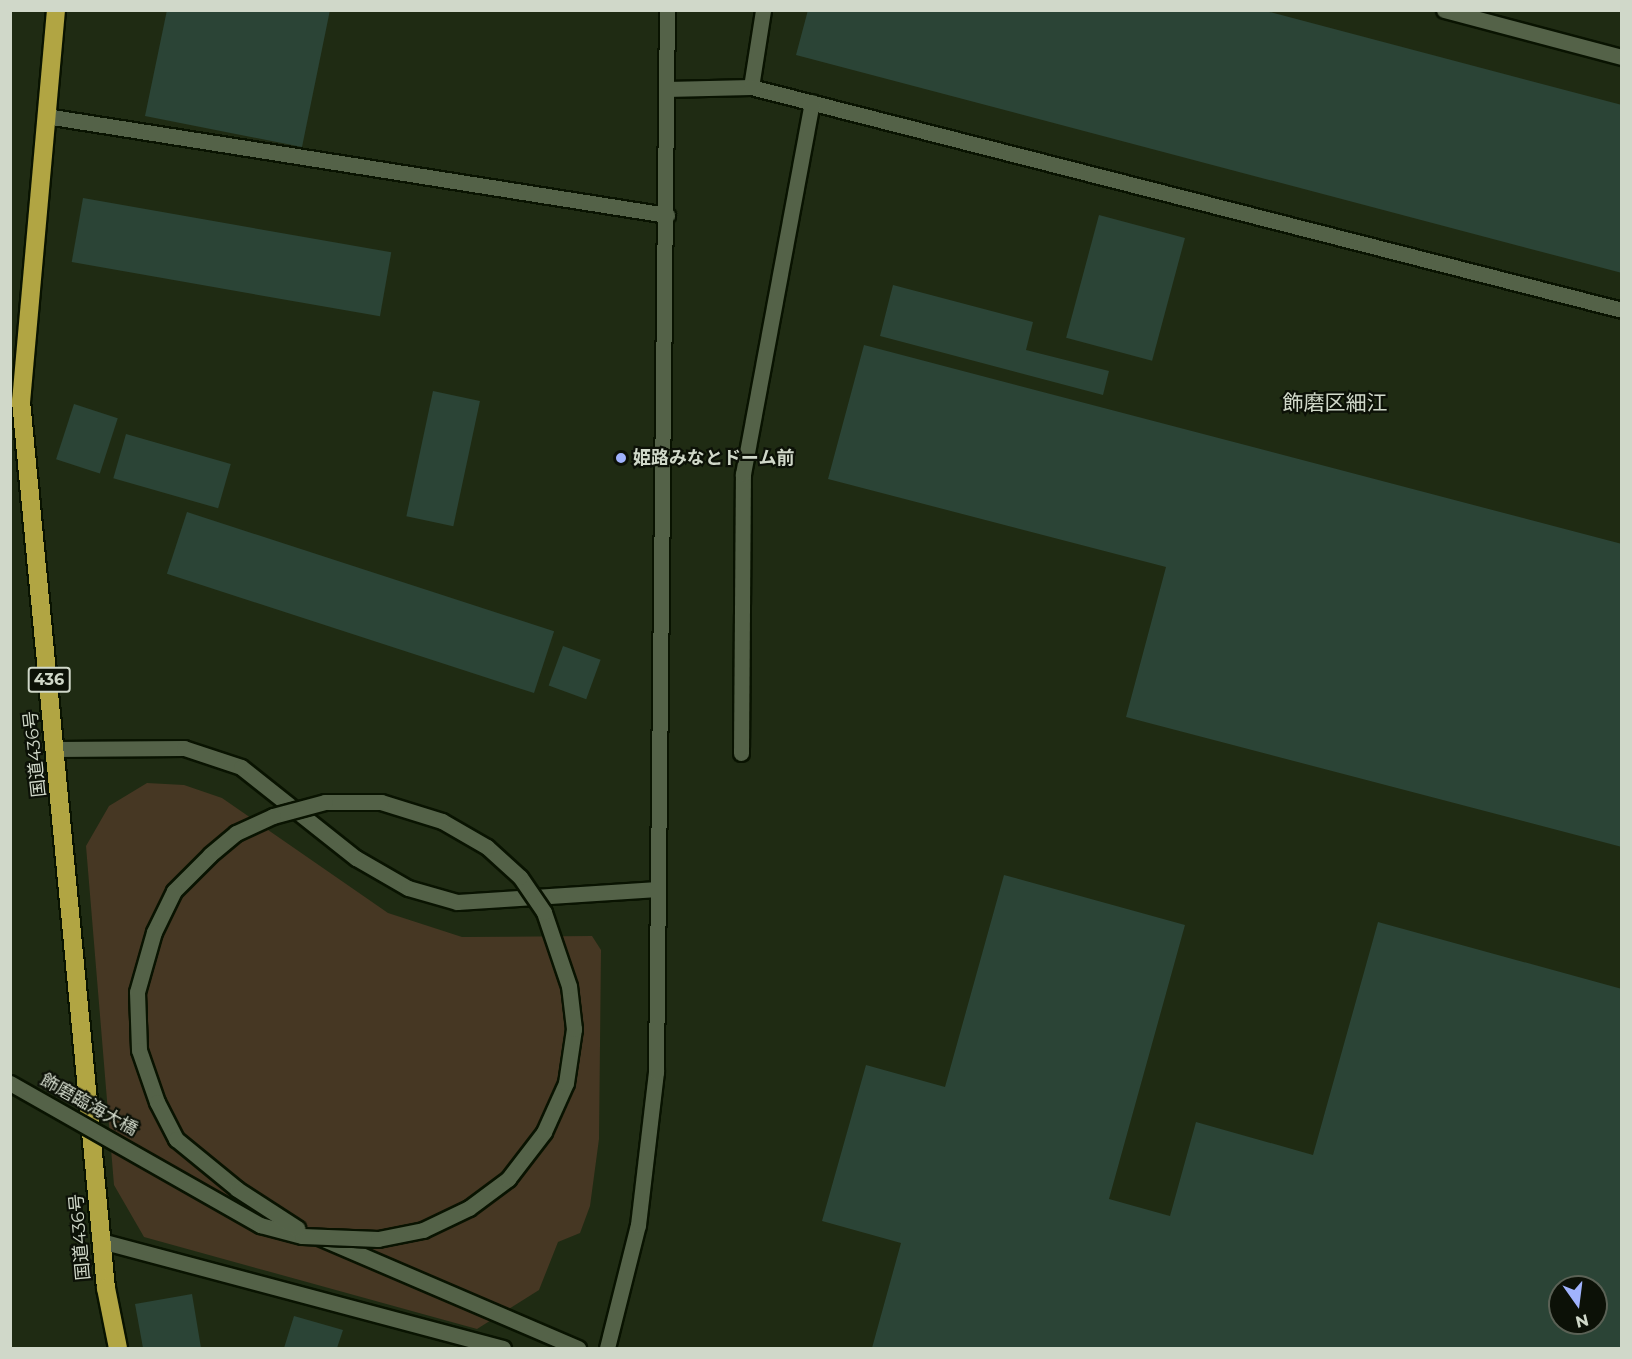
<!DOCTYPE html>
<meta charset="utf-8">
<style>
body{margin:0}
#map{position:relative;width:1632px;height:1359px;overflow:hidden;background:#1f2b13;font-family:Montserrat,"Noto Sans JP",sans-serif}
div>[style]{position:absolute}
.green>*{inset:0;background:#463723}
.building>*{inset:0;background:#2b4436;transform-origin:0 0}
.roads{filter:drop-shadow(2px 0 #091301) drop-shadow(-2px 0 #091301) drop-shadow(0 2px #091301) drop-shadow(0 -2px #091301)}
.minor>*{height:15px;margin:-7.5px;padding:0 7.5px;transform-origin:7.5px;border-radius:7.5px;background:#546248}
.highway>*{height:18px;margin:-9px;padding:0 9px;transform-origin:9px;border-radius:9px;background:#b1a543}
.bridges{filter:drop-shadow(2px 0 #091301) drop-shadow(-2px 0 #091301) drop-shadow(0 2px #091301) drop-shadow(0 -2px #091301)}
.minor-bridge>*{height:15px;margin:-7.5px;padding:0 7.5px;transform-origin:7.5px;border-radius:7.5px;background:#546248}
.dots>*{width:16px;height:16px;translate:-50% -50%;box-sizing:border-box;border:3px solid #0c1107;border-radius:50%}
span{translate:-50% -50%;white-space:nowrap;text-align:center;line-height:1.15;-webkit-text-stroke:4.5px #0c1107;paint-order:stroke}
.shield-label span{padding:2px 4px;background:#0c1107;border:2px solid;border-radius:4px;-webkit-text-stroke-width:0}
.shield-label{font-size:16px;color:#d0d8c9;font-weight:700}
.poi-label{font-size:18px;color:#d0d8c9;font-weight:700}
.left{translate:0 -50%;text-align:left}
.street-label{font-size:18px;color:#d0d8c9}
.quarter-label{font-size:21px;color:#d0d8c9}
.frame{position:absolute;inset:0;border:12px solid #d0d8c9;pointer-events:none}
.north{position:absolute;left:1548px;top:1275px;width:60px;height:60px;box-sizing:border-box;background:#0c1107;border:2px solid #5a6155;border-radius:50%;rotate:166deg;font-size:16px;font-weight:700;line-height:24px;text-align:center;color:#d0d8c9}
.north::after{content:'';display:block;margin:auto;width:21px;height:27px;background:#a0b3fd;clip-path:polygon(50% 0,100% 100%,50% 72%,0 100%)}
</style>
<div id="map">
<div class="green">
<i style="clip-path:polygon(147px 783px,184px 785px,222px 798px,388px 913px,462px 937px,592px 936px,601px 950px,599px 1139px,590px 1206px,580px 1233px,558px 1242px,539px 1290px,477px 1329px,144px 1237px,114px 1185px,86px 846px,109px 806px)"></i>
</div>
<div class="building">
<i style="clip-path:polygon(167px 10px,330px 10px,302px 147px,145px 116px)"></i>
<i style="clip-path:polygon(808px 10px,1262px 10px,1622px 105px,1622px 273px,796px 55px)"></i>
<i style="left:83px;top:198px;width:313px;height:65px;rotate:10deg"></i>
<i style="left:1099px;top:215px;width:89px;height:127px;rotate:15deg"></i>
<i style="clip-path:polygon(893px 285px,1033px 322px,1026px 350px,1109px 371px,1103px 395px,880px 336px)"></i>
<i style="clip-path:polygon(864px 345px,1622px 544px,1622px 847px,1126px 717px,1166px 567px,828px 479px)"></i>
<i style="left:433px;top:391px;width:48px;height:128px;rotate:12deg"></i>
<i style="left:74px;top:404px;width:46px;height:58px;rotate:18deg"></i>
<i style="left:126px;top:434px;width:109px;height:46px;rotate:16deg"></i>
<i style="left:187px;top:512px;width:386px;height:65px;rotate:18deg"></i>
<i style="left:563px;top:646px;width:40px;height:42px;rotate:20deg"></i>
<i style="clip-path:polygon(evenodd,1004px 875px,1185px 925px,1109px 1199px,1170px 1216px,1196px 1122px,1313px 1155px,1378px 922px,1622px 989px,1622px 1348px,872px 1348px,901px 1243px,822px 1221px,866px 1065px,945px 1087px,1004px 875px,1560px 1287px,1596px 1287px,1596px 1323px,1560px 1323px,1560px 1287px)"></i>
<i style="clip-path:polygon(192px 1294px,201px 1348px,143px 1348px,135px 1304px)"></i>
<i style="clip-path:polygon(294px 1316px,343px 1330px,337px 1348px,284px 1348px)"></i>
</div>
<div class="roads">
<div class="minor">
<i style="left:1444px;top:10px;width:184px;rotate:14.8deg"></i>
<i style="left:751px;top:87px;width:78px;rotate:-81.1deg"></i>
<i style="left:666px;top:89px;width:85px;rotate:-1.3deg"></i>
<i style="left:751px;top:87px;width:899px;rotate:14.36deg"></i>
<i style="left:46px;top:116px;width:629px;rotate:9.06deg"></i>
<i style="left:55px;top:749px;width:129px;rotate:-0.4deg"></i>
<i style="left:184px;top:748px;width:60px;rotate:18.4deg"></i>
<i style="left:241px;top:767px;width:147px;rotate:38.4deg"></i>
<i style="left:356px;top:858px;width:60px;rotate:30deg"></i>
<i style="left:408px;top:888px;width:51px;rotate:15.9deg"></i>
<i style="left:457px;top:902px;width:201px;rotate:-3.7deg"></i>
<i style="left:741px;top:753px;width:279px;rotate:-89.6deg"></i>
<i style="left:743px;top:474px;width:378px;rotate:-79.5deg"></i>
<i style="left:319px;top:1237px;width:282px;rotate:23.2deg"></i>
<i style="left:101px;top:1241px;width:416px;rotate:14.9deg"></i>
<i style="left:607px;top:1348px;width:127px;rotate:-75.9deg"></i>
<i style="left:638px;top:1225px;width:154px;rotate:-83.3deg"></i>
<i style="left:656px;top:1072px;width:1062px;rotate:-89.41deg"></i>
</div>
<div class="highway">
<i style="left:56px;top:10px;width:393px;rotate:95.1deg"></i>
<i style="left:21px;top:401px;width:891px;rotate:84.53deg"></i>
<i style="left:106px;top:1288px;width:61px;rotate:78.7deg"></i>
</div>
</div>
<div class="bridges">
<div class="minor-bridge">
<i style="left:10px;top:1083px;width:288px;rotate:29.6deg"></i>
<i style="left:260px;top:1225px;width:43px;rotate:14.7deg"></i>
<i style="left:302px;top:1236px;width:76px;rotate:2.3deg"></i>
<i style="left:378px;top:1239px;width:46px;rotate:-11.3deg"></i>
<i style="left:423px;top:1230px;width:51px;rotate:-25.6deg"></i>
<i style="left:469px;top:1208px;width:49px;rotate:-36.6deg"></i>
<i style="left:508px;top:1179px;width:59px;rotate:-52.5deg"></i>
<i style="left:544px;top:1132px;width:54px;rotate:-65.8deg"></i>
<i style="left:566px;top:1083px;width:55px;rotate:-81.6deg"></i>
<i style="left:574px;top:1029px;width:43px;rotate:-96.6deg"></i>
<i style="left:569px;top:986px;width:78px;rotate:-108.7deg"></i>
<i style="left:544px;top:912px;width:42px;rotate:-124.4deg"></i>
<i style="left:520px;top:877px;width:45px;rotate:-137.7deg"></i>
<i style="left:487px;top:847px;width:52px;rotate:-150deg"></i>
<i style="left:442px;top:821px;width:64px;rotate:-162.7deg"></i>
<i style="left:381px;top:802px;width:56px;rotate:180deg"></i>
<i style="left:325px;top:802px;width:54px;rotate:164.9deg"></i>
<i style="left:273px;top:816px;width:41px;rotate:155.3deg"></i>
<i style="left:236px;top:833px;width:34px;rotate:140deg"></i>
<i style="left:210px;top:855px;width:51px;rotate:135deg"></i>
<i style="left:174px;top:891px;width:46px;rotate:116deg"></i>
<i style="left:154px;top:932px;width:62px;rotate:105.8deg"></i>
<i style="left:137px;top:992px;width:58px;rotate:88deg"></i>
<i style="left:139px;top:1050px;width:55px;rotate:70.9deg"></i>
<i style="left:157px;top:1102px;width:42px;rotate:62.8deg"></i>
<i style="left:176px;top:1139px;width:79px;rotate:39.3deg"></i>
<i style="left:237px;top:1189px;width:72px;rotate:33deg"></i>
</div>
</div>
<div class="dots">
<i style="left:621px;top:458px;background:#a0b3fd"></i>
</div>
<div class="shield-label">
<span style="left:49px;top:680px">436</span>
</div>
<div class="poi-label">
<span class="left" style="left:633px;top:458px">姫路みなとドーム前</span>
</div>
<div class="street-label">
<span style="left:35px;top:754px;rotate:-96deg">国道436号</span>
<span style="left:89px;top:1105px;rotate:29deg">飾磨臨海大橋</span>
<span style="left:80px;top:1237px;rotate:-95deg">国道436号</span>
</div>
<div class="quarter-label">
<span style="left:1335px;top:403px">飾磨区細江</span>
</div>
<div class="frame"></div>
<div class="north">N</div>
</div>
